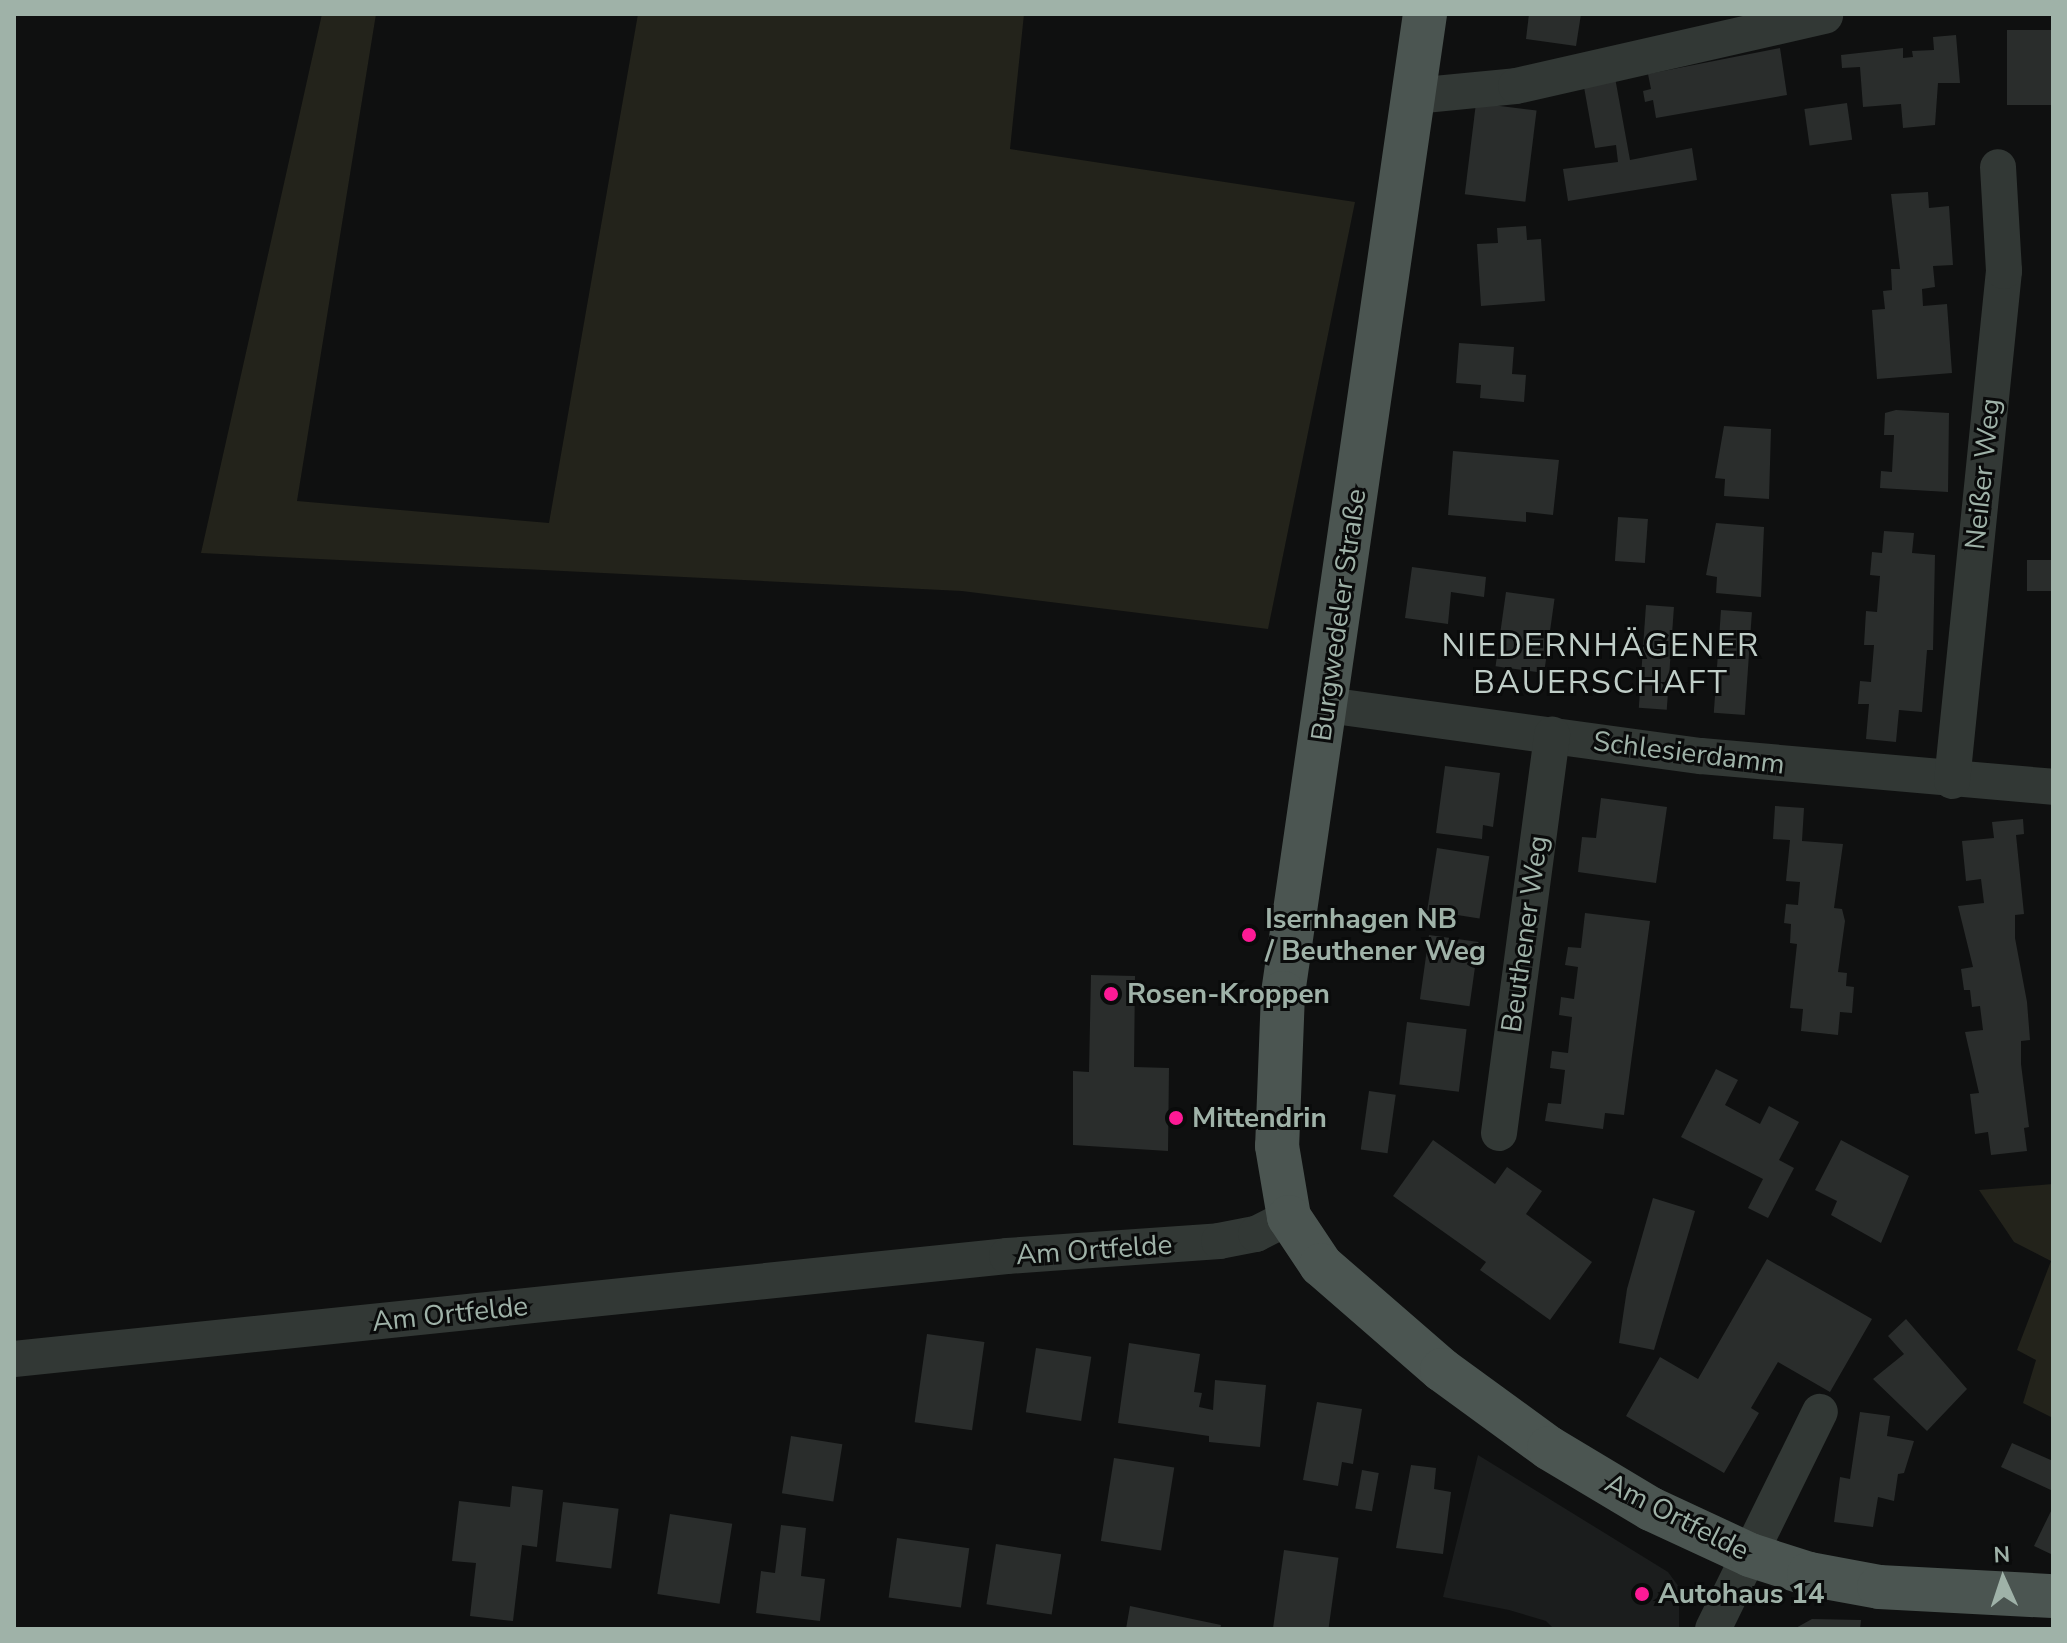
<!DOCTYPE html>
<meta charset="utf-8">
<style>
body{margin:0}
#map{position:relative;width:2067px;height:1643px;overflow:hidden;background:#0f1010;font-family:"Nunito Sans",sans-serif}
div>[style]{position:absolute}
.built>*{inset:0;background:#1b1d1d}
.green>*{inset:0;background:#23231b}
.building>*{inset:0;background:#2a2d2c;transform-origin:0 0}
.minor>*{height:36px;margin:-18px;padding:0 18px;transform-origin:18px;border-radius:18px;background:#323835}
.major>*{height:44px;margin:-22px;padding:0 22px;transform-origin:22px;border-radius:22px;background:#4b5551}
.dots>*{width:22px;height:22px;translate:-50% -50%;box-sizing:border-box;border:4px solid #0a0b0b;border-radius:50%}
span{translate:-50% -50%;white-space:nowrap;text-align:center;line-height:1.15;-webkit-text-stroke:6px #0a0b0b;paint-order:stroke}
.street-label{font-size:28px;color:#9fb2a8}
.poi-label{font-size:28px;color:#9fb2a8;font-weight:700}
.left{translate:0 -50%;text-align:left}
.quarter-label{font-size:32px;color:#c0cec8;letter-spacing:2px}
.frame{position:absolute;inset:0;border:16px solid #9fb2a8;pointer-events:none}
.north{position:absolute;left:1963px;top:1539px;width:80px;height:80px;-webkit-text-stroke:6px #0a0b0b;paint-order:stroke;rotate:357deg;font-size:22px;font-weight:700;line-height:32px;text-align:center;color:#9fb2a8}
.north::after{content:'';display:block;margin:auto;width:28px;height:36px;background:#9fb2a8;clip-path:polygon(50% 0,100% 100%,50% 72%,0 100%)}
</style>
<div id="map">
<div class="built">
<i style="clip-path:polygon(1478px 1455px,1668px 1572px,1679px 1587px,1679px 1629px,1554px 1629px,1546px 1621px,1509px 1610px,1443px 1597px)"></i>
</div>
<div class="green">
<i style="clip-path:polygon(322px 14px,376px 14px,297px 501px,549px 523px,638px 14px,1024px 14px,1010px 149px,1355px 202px,1268px 629px,962px 591px,201px 553px)"></i>
<i style="clip-path:polygon(2053px 1184px,2053px 1418px,2023px 1403px,2036px 1360px,2017px 1350px,2051px 1261px,2014px 1242px,1979px 1190px)"></i>
</div>
<div class="building">
<i style="clip-path:polygon(1529px 14px,1581px 14px,1576px 46px,1526px 39px)"></i>
<i style="left:2053px;top:30px;width:75px;height:46px;rotate:90deg"></i>
<i style="clip-path:polygon(1956px 35px,1960px 83px,1938px 83px,1935px 125px,1903px 128px,1901px 104px,1863px 107px,1860px 67px,1842px 68px,1841px 55px,1903px 48px,1903px 58px,1913px 57px,1912px 51px,1934px 50px,1933px 37px)"></i>
<i style="clip-path:polygon(1780px 48px,1787px 95px,1656px 118px,1653px 100px,1645px 102px,1643px 91px,1651px 89px,1648px 74px)"></i>
<i style="clip-path:polygon(1614px 72px,1630px 160px,1692px 148px,1697px 180px,1568px 201px,1563px 169px,1618px 162px,1616px 145px,1595px 148px,1582px 76px)"></i>
<i style="left:1476px;top:103px;width:61px;height:92px;rotate:7deg"></i>
<i style="left:1847px;top:103px;width:37px;height:43px;rotate:82deg"></i>
<i style="clip-path:polygon(1928px 192px,1929px 208px,1949px 206px,1953px 265px,1933px 266px,1935px 287px,1922px 289px,1923px 306px,1947px 304px,1952px 373px,1877px 379px,1872px 310px,1885px 309px,1883px 291px,1892px 290px,1891px 269px,1900px 269px,1891px 194px)"></i>
<i style="clip-path:polygon(1526px 226px,1527px 240px,1541px 239px,1545px 301px,1481px 306px,1477px 244px,1498px 243px,1497px 228px)"></i>
<i style="clip-path:polygon(1459px 343px,1514px 347px,1512px 374px,1526px 375px,1524px 402px,1480px 398px,1481px 385px,1456px 383px)"></i>
<i style="clip-path:polygon(1896px 410px,1949px 413px,1948px 492px,1880px 488px,1881px 471px,1892px 472px,1894px 435px,1884px 435px,1885px 413px)"></i>
<i style="clip-path:polygon(1724px 426px,1771px 429px,1769px 499px,1724px 496px,1725px 479px,1715px 478px)"></i>
<i style="clip-path:polygon(1453px 451px,1559px 460px,1553px 515px,1526px 512px,1526px 522px,1448px 515px)"></i>
<i style="left:1618px;top:517px;width:30px;height:44px;rotate:4deg"></i>
<i style="clip-path:polygon(1716px 523px,1764px 527px,1761px 597px,1716px 593px,1717px 577px,1706px 575px)"></i>
<i style="clip-path:polygon(1884px 531px,1914px 533px,1912px 553px,1935px 555px,1933px 650px,1927px 650px,1922px 712px,1899px 710px,1896px 742px,1866px 739px,1869px 704px,1858px 704px,1860px 681px,1871px 682px,1874px 645px,1864px 645px,1866px 611px,1877px 612px,1880px 576px,1870px 575px,1872px 552px,1882px 553px)"></i>
<i style="left:2027px;top:560px;width:26px;height:31px"></i>
<i style="clip-path:polygon(1412px 567px,1486px 577px,1484px 597px,1451px 592px,1448px 624px,1405px 618px)"></i>
<i style="left:1506px;top:592px;width:49px;height:75px;rotate:8deg"></i>
<i style="left:1646px;top:605px;width:28px;height:103px;rotate:4deg"></i>
<i style="left:1721px;top:610px;width:31px;height:103px;rotate:4deg"></i>
<i style="clip-path:polygon(1445px 766px,1500px 773px,1493px 827px,1483px 825px,1482px 839px,1436px 833px)"></i>
<i style="clip-path:polygon(1601px 798px,1667px 807px,1656px 883px,1578px 872px,1582px 837px,1596px 838px)"></i>
<i style="clip-path:polygon(1775px 806px,1804px 808px,1802px 841px,1843px 844px,1834px 908px,1842px 909px,1845px 921px,1838px 972px,1847px 973px,1846px 986px,1854px 987px,1852px 1013px,1840px 1012px,1838px 1035px,1801px 1031px,1803px 1009px,1790px 1008px,1797px 944px,1790px 943px,1791px 924px,1784px 923px,1786px 904px,1798px 905px,1800px 882px,1786px 881px,1790px 840px,1773px 839px)"></i>
<i style="clip-path:polygon(2023px 819px,2024px 834px,2016px 835px,2024px 914px,2015px 915px,2015px 938px,2027px 1002px,2030px 1040px,2021px 1041px,2021px 1064px,2029px 1127px,2024px 1128px,2027px 1151px,1991px 1155px,1988px 1132px,1975px 1134px,1970px 1094px,1979px 1093px,1965px 1032px,1983px 1030px,1980px 1006px,1972px 1007px,1970px 990px,1964px 990px,1961px 969px,1973px 967px,1958px 906px,1984px 903px,1981px 879px,1966px 881px,1962px 841px,1994px 838px,1992px 822px)"></i>
<i style="left:1437px;top:848px;width:53px;height:63px;rotate:9deg"></i>
<i style="clip-path:polygon(1585px 913px,1650px 921px,1624px 1115px,1605px 1113px,1603px 1129px,1545px 1121px,1548px 1103px,1561px 1104px,1565px 1070px,1550px 1068px,1552px 1051px,1568px 1053px,1572px 1017px,1559px 1015px,1561px 997px,1574px 999px,1578px 967px,1565px 965px,1568px 947px,1581px 948px)"></i>
<i style="left:1429px;top:935px;width:50px;height:65px;rotate:8deg"></i>
<i style="clip-path:polygon(1091px 975px,1135px 976px,1134px 1067px,1169px 1068px,1168px 1151px,1073px 1145px,1073px 1071px,1089px 1072px)"></i>
<i style="left:1407px;top:1022px;width:60px;height:63px;rotate:7deg"></i>
<i style="clip-path:polygon(1716px 1069px,1738px 1080px,1725px 1105px,1760px 1124px,1769px 1106px,1799px 1122px,1779px 1160px,1794px 1168px,1768px 1218px,1748px 1208px,1763px 1179px,1681px 1137px)"></i>
<i style="left:1369px;top:1091px;width:27px;height:59px;rotate:8deg"></i>
<i style="clip-path:polygon(1433px 1140px,1495px 1184px,1507px 1167px,1542px 1191px,1526px 1214px,1592px 1262px,1550px 1320px,1480px 1270px,1486px 1262px,1393px 1196px)"></i>
<i style="clip-path:polygon(1841px 1140px,1909px 1176px,1881px 1243px,1831px 1215px,1837px 1201px,1815px 1190px)"></i>
<i style="clip-path:polygon(1653px 1198px,1695px 1211px,1654px 1350px,1619px 1343px,1627px 1289px)"></i>
<i style="clip-path:polygon(1767px 1259px,1872px 1319px,1830px 1392px,1778px 1362px,1751px 1408px,1759px 1413px,1724px 1473px,1626px 1416px,1660px 1357px,1698px 1379px)"></i>
<i style="clip-path:polygon(1906px 1319px,1967px 1389px,1927px 1431px,1873px 1379px,1904px 1354px,1888px 1336px)"></i>
<i style="left:927px;top:1334px;width:58px;height:89px;rotate:8deg"></i>
<i style="clip-path:polygon(1129px 1343px,1200px 1354px,1194px 1392px,1202px 1393px,1199px 1407px,1213px 1410px,1215px 1380px,1266px 1385px,1260px 1447px,1209px 1442px,1209px 1436px,1118px 1423px)"></i>
<i style="left:1036px;top:1348px;width:56px;height:65px;rotate:9deg"></i>
<i style="clip-path:polygon(1317px 1402px,1362px 1409px,1353px 1464px,1342px 1462px,1338px 1486px,1303px 1480px)"></i>
<i style="clip-path:polygon(1860px 1412px,1890px 1416px,1887px 1436px,1914px 1441px,1904px 1473px,1898px 1474px,1894px 1501px,1878px 1497px,1873px 1527px,1834px 1522px,1840px 1477px,1850px 1479px)"></i>
<i style="left:791px;top:1436px;width:52px;height:58px;rotate:9deg"></i>
<i style="clip-path:polygon(2012px 1443px,2053px 1461px,2053px 1491px,2001px 1467px)"></i>
<i style="left:1114px;top:1458px;width:61px;height:84px;rotate:9deg"></i>
<i style="clip-path:polygon(1411px 1465px,1436px 1468px,1434px 1489px,1451px 1492px,1443px 1554px,1396px 1548px)"></i>
<i style="left:1362px;top:1470px;width:17px;height:39px;rotate:10deg"></i>
<i style="clip-path:polygon(512px 1486px,543px 1490px,537px 1547px,522px 1545px,513px 1621px,470px 1616px,476px 1563px,452px 1561px,459px 1501px,510px 1507px)"></i>
<i style="left:563px;top:1502px;width:56px;height:60px;rotate:7deg"></i>
<i style="clip-path:polygon(2053px 1507px,2053px 1555px,2034px 1546px)"></i>
<i style="left:670px;top:1514px;width:63px;height:81px;rotate:9deg"></i>
<i style="clip-path:polygon(781px 1525px,806px 1528px,801px 1576px,825px 1579px,820px 1621px,756px 1613px,761px 1571px,775px 1573px)"></i>
<i style="left:897px;top:1538px;width:73px;height:60px;rotate:8deg"></i>
<i style="left:996px;top:1544px;width:66px;height:61px;rotate:9deg"></i>
<i style="left:1284px;top:1550px;width:55px;height:80px;rotate:8deg"></i>
<i style="clip-path:polygon(1130px 1606px,1221px 1625px,1220px 1629px,1126px 1629px)"></i>
<i style="clip-path:polygon(1812px 1619px,1861px 1620px,1860px 1629px,1794px 1629px)"></i>
</div>
<div class="minor">
<i style="left:1414px;top:96px;width:102px;rotate:-5.6deg"></i>
<i style="left:1516px;top:86px;width:317px;rotate:-12.8deg"></i>
<i style="left:1327px;top:705px;width:377px;rotate:7.8deg"></i>
<i style="left:1701px;top:756px;width:353px;rotate:5deg"></i>
<i style="left:1952px;top:781px;width:513px;rotate:-84.18deg"></i>
<i style="left:2004px;top:271px;width:104px;rotate:-93.3deg"></i>
<i style="left:1499px;top:1133px;width:402px;rotate:-82.4deg"></i>
<i style="left:14px;top:1359px;width:998px;rotate:-5.92deg"></i>
<i style="left:1007px;top:1256px;width:213px;rotate:-4deg"></i>
<i style="left:1219px;top:1241px;width:38px;rotate:-11deg"></i>
<i style="left:1256px;top:1234px;width:37px;rotate:-27deg"></i>
<i style="left:1713px;top:1629px;width:242px;rotate:-63.8deg"></i>
</div>
<div class="major">
<i style="left:1425px;top:14px;width:989px;rotate:98.25deg"></i>
<i style="left:1283px;top:993px;width:153px;rotate:92.2deg"></i>
<i style="left:1277px;top:1146px;width:72px;rotate:80.4deg"></i>
<i style="left:1289px;top:1217px;width:58px;rotate:56.3deg"></i>
<i style="left:1321px;top:1265px;width:160px;rotate:41deg"></i>
<i style="left:1442px;top:1370px;width:132px;rotate:36.1deg"></i>
<i style="left:1549px;top:1448px;width:119px;rotate:30.9deg"></i>
<i style="left:1651px;top:1509px;width:109px;rotate:24.9deg"></i>
<i style="left:1750px;top:1555px;width:62px;rotate:17.9deg"></i>
<i style="left:1809px;top:1574px;width:71px;rotate:10.5deg"></i>
<i style="left:1879px;top:1587px;width:174px;rotate:3deg"></i>
</div>
<div class="dots">
<i style="left:1249px;top:935px;background:#fd1a95"></i>
<i style="left:1111px;top:994px;background:#fd1a95"></i>
<i style="left:1176px;top:1118px;background:#fd1a95"></i>
<i style="left:1642px;top:1594px;background:#fd1a95"></i>
</div>
<div class="street-label">
<span style="left:1983px;top:474px;rotate:-84deg">Neißer Weg</span>
<span style="left:1339px;top:615px;rotate:-82deg">Burgwedeler Straße</span>
<span style="left:1689px;top:753px;rotate:7deg">Schlesierdamm</span>
<span style="left:1525px;top:934px;rotate:-82deg">Beuthener Weg</span>
<span style="left:1094px;top:1250px;rotate:-4deg">Am Ortfelde</span>
<span style="left:450px;top:1314px;rotate:-6deg">Am Ortfelde</span>
<span style="left:1677px;top:1517px;rotate:27deg">Am Ortfelde</span>
</div>
<div class="poi-label">
<span class="left" style="left:1265px;top:935px">Isernhagen NB<br>/ Beuthener Weg</span>
<span class="left" style="left:1127px;top:994px">Rosen-Kroppen</span>
<span class="left" style="left:1192px;top:1118px">Mittendrin</span>
<span class="left" style="left:1658px;top:1594px">Autohaus 14</span>
</div>
<div class="quarter-label">
<span style="left:1601px;top:665px">NIEDERNHÄGENER<br>BAUERSCHAFT</span>
</div>
<div class="frame"></div>
<div class="north">N</div>
</div>
